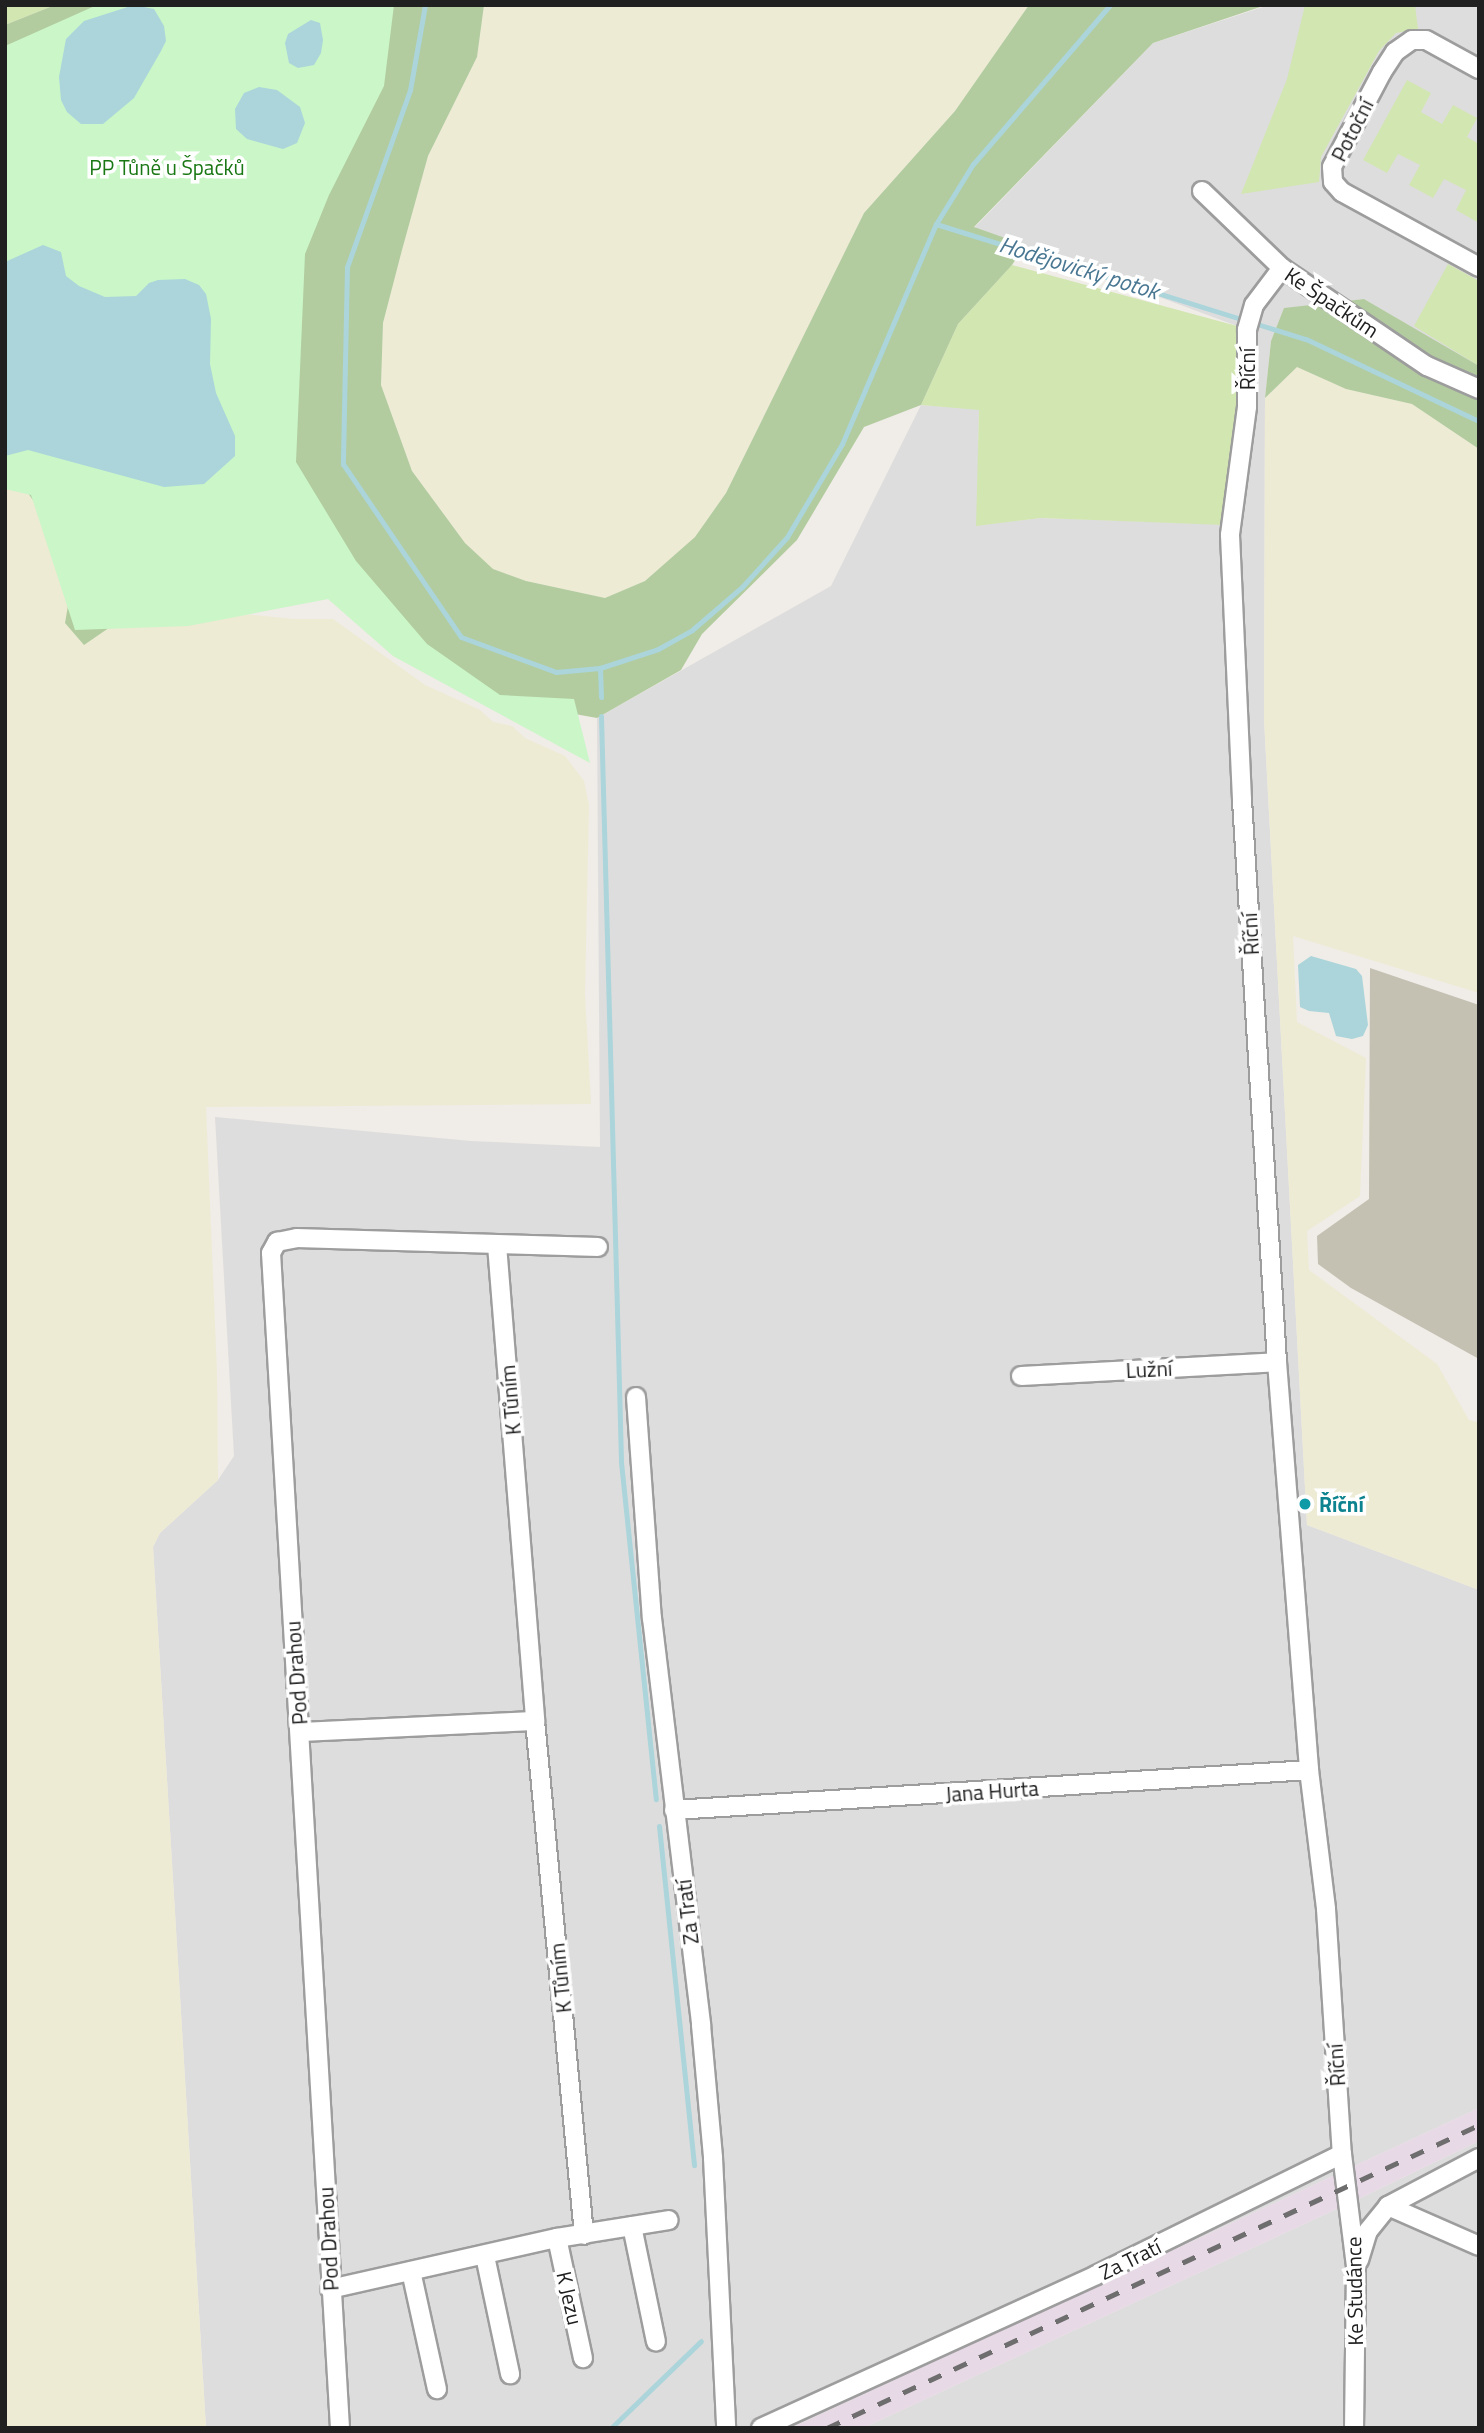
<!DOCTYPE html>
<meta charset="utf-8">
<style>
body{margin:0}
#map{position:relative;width:1484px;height:2433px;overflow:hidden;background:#f0ece7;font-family:"Titillium Web",sans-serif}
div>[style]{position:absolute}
.residential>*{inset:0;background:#dedddd}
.industrial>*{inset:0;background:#e8d9e7}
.construction>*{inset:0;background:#c4c1b3}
.farmland>*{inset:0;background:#edebd4}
.grass>*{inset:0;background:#d2e6b1}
.forest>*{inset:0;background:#b2cc9f}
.park>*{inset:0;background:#caf6c8}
.water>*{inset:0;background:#abd5da}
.stream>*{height:5px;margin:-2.5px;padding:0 2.5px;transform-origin:2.5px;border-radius:2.5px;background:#abd5da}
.roads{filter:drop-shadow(2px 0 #9d9d9d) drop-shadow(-2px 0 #9d9d9d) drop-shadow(0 2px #9d9d9d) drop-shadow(0 -2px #9d9d9d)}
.street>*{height:18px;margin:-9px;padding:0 9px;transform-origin:9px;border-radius:9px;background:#fff}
.rail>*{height:5px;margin-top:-2.5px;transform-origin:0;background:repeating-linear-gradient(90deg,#6e6e6e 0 14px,transparent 0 28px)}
.dots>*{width:19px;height:19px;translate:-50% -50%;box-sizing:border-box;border:4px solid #fff;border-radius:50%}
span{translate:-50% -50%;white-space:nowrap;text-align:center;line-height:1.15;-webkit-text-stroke:7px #fff;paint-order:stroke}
.street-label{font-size:21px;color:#202020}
.park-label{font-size:21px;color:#197714}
.culture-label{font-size:21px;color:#0d838f;font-weight:700}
.left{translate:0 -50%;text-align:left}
.water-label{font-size:23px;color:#497792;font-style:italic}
.frame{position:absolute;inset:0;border:7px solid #202020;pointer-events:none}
</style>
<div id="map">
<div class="residential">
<i style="clip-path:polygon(1269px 5px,1479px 5px,1479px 367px,1364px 299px,1284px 309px,1271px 341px,1265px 398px,1264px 719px,1307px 1525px,1479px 1590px,1479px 2108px,791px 2428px,206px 2428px,153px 1547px,160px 1533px,218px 1480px,234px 1456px,215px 1117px,471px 1141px,600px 1147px,597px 718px,831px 586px,921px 405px,979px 409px,977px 525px,1041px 518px,1224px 524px,1237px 326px,974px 228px,1153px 43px)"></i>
<i style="clip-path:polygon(1479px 2141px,1479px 2428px,863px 2428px,1354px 2201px)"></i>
</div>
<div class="industrial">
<i style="clip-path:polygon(1479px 2108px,1479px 2141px,1354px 2201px,863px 2428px,791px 2428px)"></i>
</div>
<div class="construction">
<i style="clip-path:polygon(1370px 968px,1479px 1005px,1479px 1359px,1351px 1288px,1318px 1264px,1317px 1236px,1369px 1199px)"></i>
</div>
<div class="farmland">
<i style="clip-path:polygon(484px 5px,1029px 5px,955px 111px,864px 213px,726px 493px,695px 537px,645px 581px,605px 598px,526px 581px,492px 569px,465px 543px,412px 471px,381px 385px,383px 323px,402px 250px,428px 156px,477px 57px)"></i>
<i style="clip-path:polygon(1297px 367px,1346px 389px,1412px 404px,1479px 449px,1479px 993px,1293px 936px,1297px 1022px,1366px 1058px,1360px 1196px,1307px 1231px,1309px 1270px,1437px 1364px,1469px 1420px,1479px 1423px,1479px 1590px,1307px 1525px,1264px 719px,1265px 398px)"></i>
<i style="clip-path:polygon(5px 486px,26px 490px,45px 518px,132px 612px,225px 612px,293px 619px,333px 619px,425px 685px,480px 710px,493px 722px,512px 726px,525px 738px,565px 756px,584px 781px,589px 805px,585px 994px,591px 1104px,206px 1107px,217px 1373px,218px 1480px,160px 1533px,153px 1547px,206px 2428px,5px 2428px)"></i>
</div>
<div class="grass">
<i style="clip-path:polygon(5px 5px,55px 5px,5px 25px)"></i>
<i style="clip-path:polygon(1305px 5px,1415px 5px,1418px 29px,1396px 33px,1379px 51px,1321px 157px,1319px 182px,1241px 194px,1287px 79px)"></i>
<i style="clip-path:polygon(1407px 80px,1431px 93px,1421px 112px,1442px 124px,1453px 105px,1477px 118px,1467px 137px,1479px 144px,1479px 223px,1456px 210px,1466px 190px,1444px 179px,1433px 198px,1409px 185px,1420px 165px,1398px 154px,1387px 173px,1363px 160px)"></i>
<i style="clip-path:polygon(1448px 264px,1479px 281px,1479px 366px,1414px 326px)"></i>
<i style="clip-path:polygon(1012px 265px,1237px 326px,1237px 418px,1224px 525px,1041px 518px,976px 526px,979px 410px,921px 405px,958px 324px)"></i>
</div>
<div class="forest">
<i style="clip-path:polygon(55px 5px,484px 5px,477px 57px,428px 156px,402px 250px,383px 323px,381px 385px,412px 471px,465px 543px,493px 569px,526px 581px,605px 598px,645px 581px,695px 537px,726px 493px,864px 213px,955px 111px,1029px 5px,1266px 5px,1153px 43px,974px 227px,1025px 245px,1012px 265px,958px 324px,921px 405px,864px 427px,797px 540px,702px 634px,681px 670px,597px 718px,491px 699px,349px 594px,132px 612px,84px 645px,65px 623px,70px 594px,45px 518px,26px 490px,5px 262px,5px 25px)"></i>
<i style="clip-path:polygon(1364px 299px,1479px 366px,1479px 449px,1412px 404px,1346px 389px,1297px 367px,1265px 398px,1271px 341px,1284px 308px)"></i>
</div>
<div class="park">
<i style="clip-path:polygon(97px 5px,394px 5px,384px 86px,329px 195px,305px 254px,296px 462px,356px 561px,427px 644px,500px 695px,574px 699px,590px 763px,393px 656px,328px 599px,188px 626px,75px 630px,31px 495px,5px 489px,5px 46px)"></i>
</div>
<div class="water">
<i style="clip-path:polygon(134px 5px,154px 9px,164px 26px,166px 41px,161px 51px,134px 98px,103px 124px,81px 124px,67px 112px,61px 100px,59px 77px,66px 39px,84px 21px)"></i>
<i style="clip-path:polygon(311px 20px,320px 23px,323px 40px,321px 53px,314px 65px,298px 68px,289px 63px,285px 43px,288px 34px)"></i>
<i style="clip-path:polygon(259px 87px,277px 90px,300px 107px,305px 123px,297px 143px,283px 149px,247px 139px,236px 129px,235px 109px,244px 93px)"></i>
<i style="clip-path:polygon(43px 245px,61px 252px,66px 276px,79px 286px,105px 297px,136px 296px,149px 283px,158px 280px,185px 279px,199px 285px,206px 294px,211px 319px,210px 364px,216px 393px,235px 436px,235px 456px,204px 484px,164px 487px,28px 450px,5px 456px,5px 262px)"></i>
<i style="clip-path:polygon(1311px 956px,1356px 969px,1362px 976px,1368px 1025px,1363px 1036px,1352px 1039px,1336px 1036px,1329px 1013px,1309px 1011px,1300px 1007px,1298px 965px)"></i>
</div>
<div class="stream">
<i style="left:425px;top:5px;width:86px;rotate:100deg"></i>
<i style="left:410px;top:90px;width:188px;rotate:109.6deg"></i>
<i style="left:347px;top:267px;width:197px;rotate:91.2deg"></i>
<i style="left:343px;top:464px;width:209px;rotate:55.7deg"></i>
<i style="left:461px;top:637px;width:101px;rotate:20.2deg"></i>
<i style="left:556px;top:672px;width:44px;rotate:-5.2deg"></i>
<i style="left:600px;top:668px;width:61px;rotate:-18.1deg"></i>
<i style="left:658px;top:649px;width:39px;rotate:-29deg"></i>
<i style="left:692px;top:630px;width:66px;rotate:-40.7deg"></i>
<i style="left:742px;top:587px;width:67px;rotate:-48deg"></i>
<i style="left:787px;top:537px;width:108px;rotate:-59.4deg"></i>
<i style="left:842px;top:444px;width:239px;rotate:-66.9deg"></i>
<i style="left:1110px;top:5px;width:210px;rotate:130.7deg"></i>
<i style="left:973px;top:164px;width:70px;rotate:121.7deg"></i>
<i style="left:936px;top:224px;width:387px;rotate:17.3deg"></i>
<i style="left:1306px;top:339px;width:191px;rotate:25.4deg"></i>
<i style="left:600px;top:668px;width:29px;rotate:88deg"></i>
<i style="left:601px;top:716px;width:746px;rotate:88.46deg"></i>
<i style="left:621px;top:1462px;width:339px;rotate:84.1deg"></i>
<i style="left:659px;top:1826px;width:341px;rotate:84.1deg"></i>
<i style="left:611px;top:2428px;width:125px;rotate:-44deg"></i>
</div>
<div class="roads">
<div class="street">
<i style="left:1479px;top:69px;width:60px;rotate:-151.3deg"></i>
<i style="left:1426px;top:40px;width:14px;rotate:180deg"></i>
<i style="left:1412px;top:40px;width:21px;rotate:145deg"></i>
<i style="left:1395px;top:52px;width:24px;rotate:123deg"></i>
<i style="left:1382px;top:72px;width:107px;rotate:117.8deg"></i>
<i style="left:1332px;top:167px;width:15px;rotate:86deg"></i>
<i style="left:1333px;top:182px;width:13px;rotate:48deg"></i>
<i style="left:1342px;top:192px;width:156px;rotate:28.7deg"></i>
<i style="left:1202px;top:191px;width:111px;rotate:43.9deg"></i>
<i style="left:1282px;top:268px;width:175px;rotate:34.1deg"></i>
<i style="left:1427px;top:366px;width:57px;rotate:23.9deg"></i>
<i style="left:1282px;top:268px;width:46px;rotate:127.1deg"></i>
<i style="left:1254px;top:305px;width:26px;rotate:106deg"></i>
<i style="left:1247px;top:330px;width:77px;rotate:90deg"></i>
<i style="left:1247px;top:407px;width:129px;rotate:97.6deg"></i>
<i style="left:1230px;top:535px;width:265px;rotate:87.4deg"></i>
<i style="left:1242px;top:800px;width:563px;rotate:86.44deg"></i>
<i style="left:1277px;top:1362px;width:409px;rotate:85.5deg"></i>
<i style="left:1309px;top:1770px;width:140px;rotate:83deg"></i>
<i style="left:1326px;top:1909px;width:246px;rotate:86.3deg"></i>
<i style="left:1342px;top:2154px;width:114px;rotate:82.9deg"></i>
<i style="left:1356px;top:2267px;width:161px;rotate:90.7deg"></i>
<i style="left:497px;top:1245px;width:478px;rotate:85.4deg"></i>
<i style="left:535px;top:1721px;width:516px;rotate:84.55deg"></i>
<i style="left:1021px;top:1376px;width:256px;rotate:-3.1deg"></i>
<i style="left:636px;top:1397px;width:222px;rotate:85.9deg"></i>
<i style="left:652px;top:1618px;width:410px;rotate:83.1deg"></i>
<i style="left:701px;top:2025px;width:134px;rotate:84.8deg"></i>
<i style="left:713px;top:2158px;width:270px;rotate:87.2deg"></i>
<i style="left:300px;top:1732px;width:235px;rotate:-2.7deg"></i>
<i style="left:674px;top:1810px;width:636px;rotate:-3.6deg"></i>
<i style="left:1388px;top:2206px;width:99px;rotate:23.7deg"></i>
<i style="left:632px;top:2226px;width:118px;rotate:78.3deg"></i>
<i style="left:557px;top:2238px;width:123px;rotate:77.8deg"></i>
<i style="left:485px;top:2256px;width:121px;rotate:78deg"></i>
<i style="left:1359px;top:2260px;width:30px;rotate:-73deg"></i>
<i style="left:1368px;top:2231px;width:32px;rotate:-51deg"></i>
<i style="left:1388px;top:2206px;width:103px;rotate:-27.8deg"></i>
<i style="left:411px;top:2271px;width:121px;rotate:77.6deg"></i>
<i style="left:330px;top:2289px;width:233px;rotate:-12.7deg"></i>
<i style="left:557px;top:2238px;width:113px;rotate:-9.1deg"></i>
<i style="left:340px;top:2428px;width:1177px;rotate:-93.36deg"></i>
<i style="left:271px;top:1253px;width:13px;rotate:-61deg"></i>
<i style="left:277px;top:1242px;width:20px;rotate:-11deg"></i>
<i style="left:297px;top:1238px;width:301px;rotate:1.7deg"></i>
<i style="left:761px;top:2428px;width:368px;rotate:-24.5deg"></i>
<i style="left:1096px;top:2275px;width:274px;rotate:-26.2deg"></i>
</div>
</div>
<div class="rail">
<i style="left:827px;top:2428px;width:719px;rotate:-24.93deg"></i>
</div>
<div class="dots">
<i style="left:1305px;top:1504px;background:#0f9aa8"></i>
</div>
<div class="street-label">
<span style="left:1352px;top:130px;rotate:-63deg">Potoční</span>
<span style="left:1332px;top:302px;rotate:34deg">Ke Špačkům</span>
<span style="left:1247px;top:369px;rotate:-90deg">Říční</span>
<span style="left:1250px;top:934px;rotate:-93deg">Říční</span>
<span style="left:1149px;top:1369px;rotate:-3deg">Lužní</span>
<span style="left:510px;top:1400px;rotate:-95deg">K Tůním</span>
<span style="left:296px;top:1673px;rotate:-94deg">Pod Drahou</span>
<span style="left:992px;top:1791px;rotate:-4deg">Jana Hurta</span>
<span style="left:687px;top:1912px;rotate:-97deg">Za Tratí</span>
<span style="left:560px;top:1978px;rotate:-96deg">K Tůním</span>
<span style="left:1336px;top:2065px;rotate:-94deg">Říční</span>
<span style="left:328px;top:2239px;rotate:-93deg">Pod Drahou</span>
<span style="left:1130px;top:2259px;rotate:-26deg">Za Tratí</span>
<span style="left:1354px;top:2291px;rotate:-91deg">Ke Studánce</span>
<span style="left:570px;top:2298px;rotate:77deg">K Jezu</span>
</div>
<div class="park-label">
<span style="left:167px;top:167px">PP Tůně u Špačků</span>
</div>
<div class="culture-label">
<span class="left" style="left:1319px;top:1504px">Říční</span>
</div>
<div class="water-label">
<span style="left:1079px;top:268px;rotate:17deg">Hodějovický potok</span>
</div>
<div class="frame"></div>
</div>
